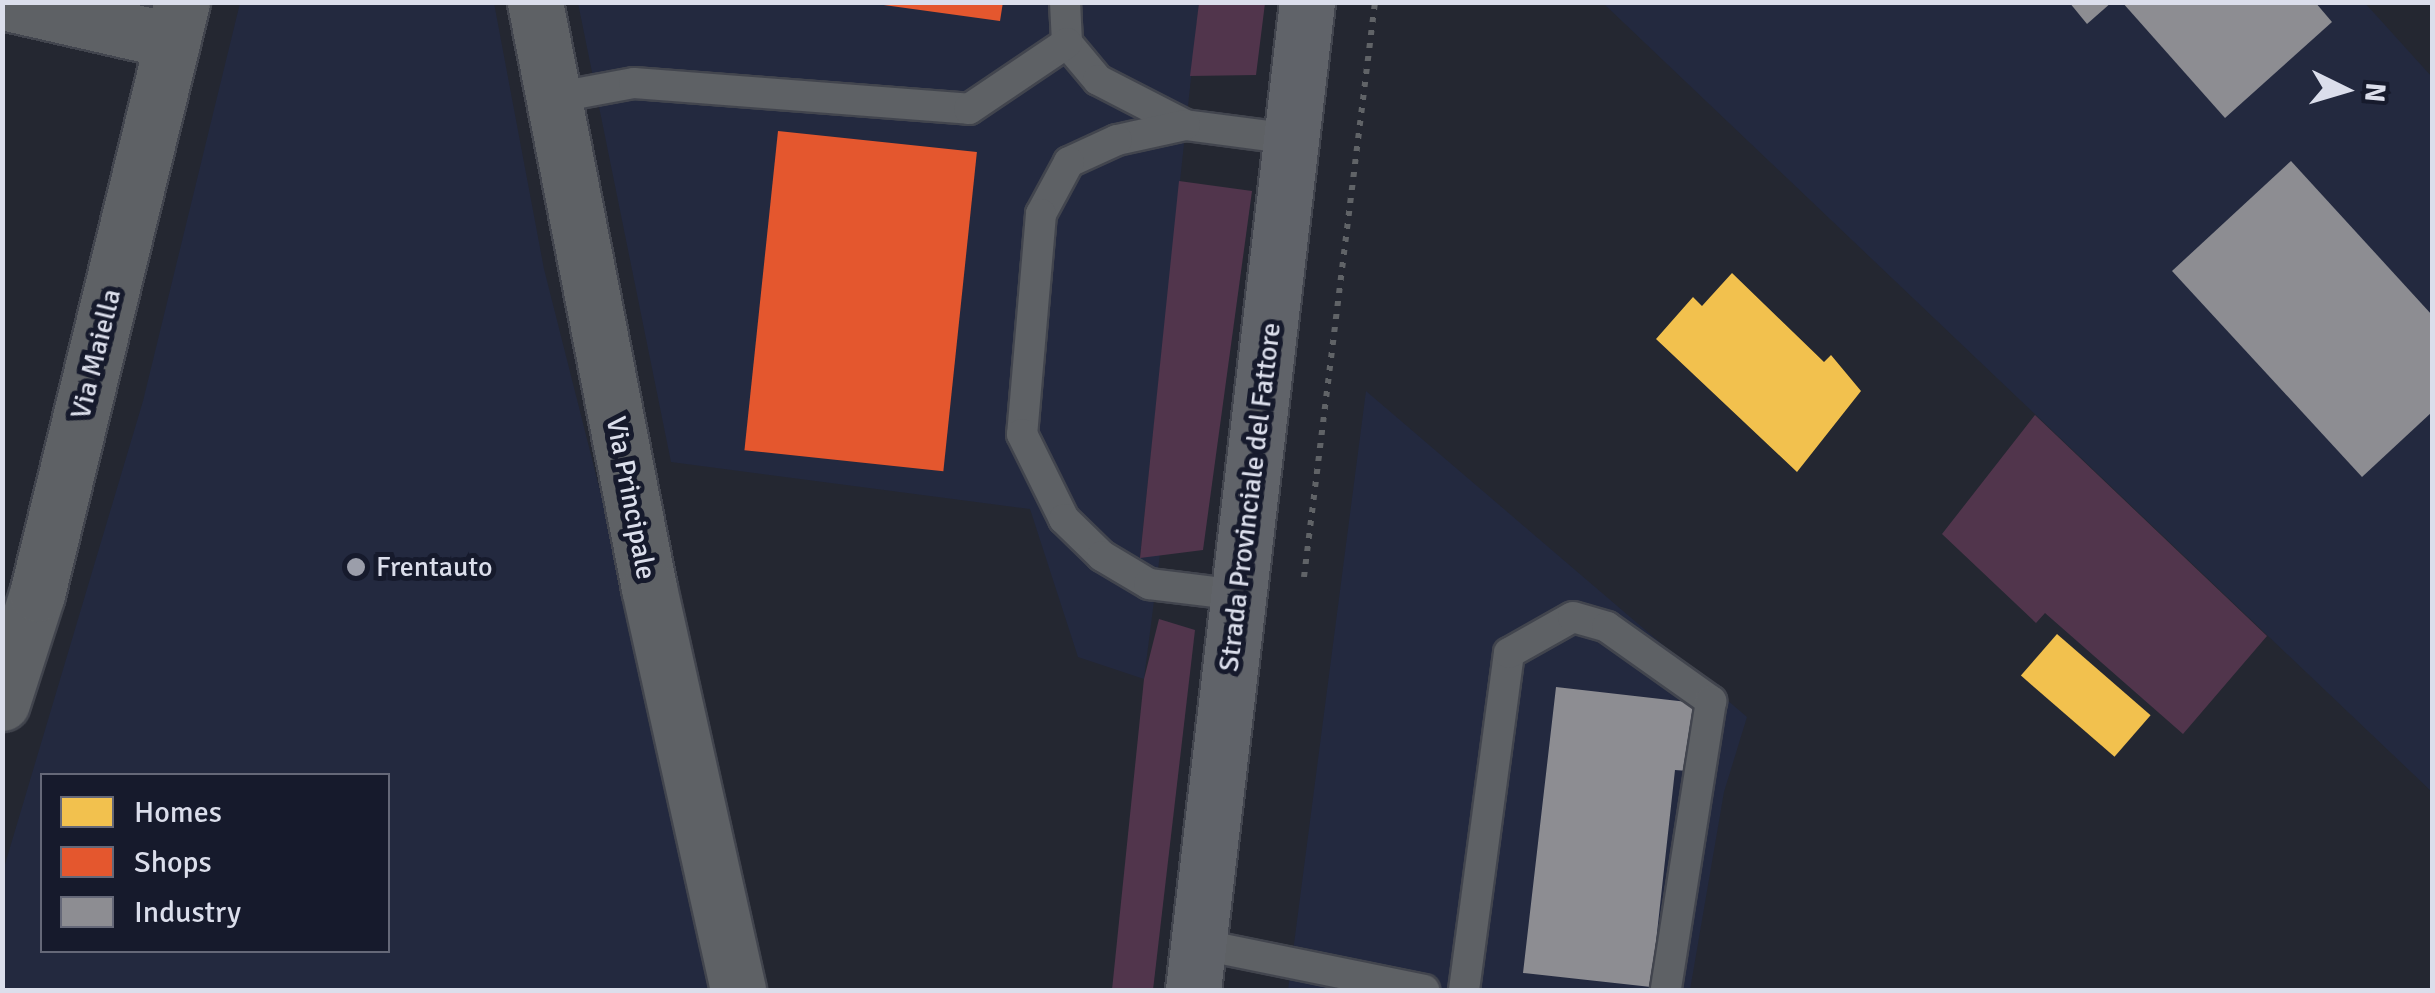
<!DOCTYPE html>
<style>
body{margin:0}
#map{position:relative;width:2435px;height:993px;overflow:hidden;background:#242731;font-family:Signika,sans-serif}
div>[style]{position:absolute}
.built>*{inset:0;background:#23293f}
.green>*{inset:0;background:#51354c}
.homes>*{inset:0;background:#f2c14e;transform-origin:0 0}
.shops>*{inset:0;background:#e4572e;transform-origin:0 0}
.industry>*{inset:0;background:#8d8d92}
.path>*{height:6px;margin-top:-3px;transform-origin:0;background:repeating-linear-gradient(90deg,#606367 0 5px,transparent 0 13px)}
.roads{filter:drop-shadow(2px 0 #42454e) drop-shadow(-2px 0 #42454e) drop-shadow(0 2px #42454e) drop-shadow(0 -2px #42454e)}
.service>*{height:30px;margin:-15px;padding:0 15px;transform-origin:15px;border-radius:15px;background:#5e6165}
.minor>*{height:55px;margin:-27.5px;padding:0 27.5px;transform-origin:27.5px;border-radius:27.5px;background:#5e6165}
.secondary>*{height:55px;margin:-27.5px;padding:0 27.5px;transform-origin:27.5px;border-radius:27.5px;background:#606369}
.dots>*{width:28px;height:28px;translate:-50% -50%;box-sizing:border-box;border:5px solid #161a2c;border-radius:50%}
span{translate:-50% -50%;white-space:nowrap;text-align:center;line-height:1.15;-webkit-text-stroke:10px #161a2c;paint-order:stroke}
.street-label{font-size:28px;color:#dbdeeb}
.poi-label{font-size:28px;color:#dbdeeb}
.left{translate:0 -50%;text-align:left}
.frame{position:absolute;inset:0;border:5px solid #dbdeeb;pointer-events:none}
.legend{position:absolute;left:40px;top:773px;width:350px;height:180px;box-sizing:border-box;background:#161a2c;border:2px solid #656878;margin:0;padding:12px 18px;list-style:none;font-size:30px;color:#dbdeeb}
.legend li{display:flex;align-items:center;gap:20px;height:50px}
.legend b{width:50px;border:2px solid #656878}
.north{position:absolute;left:2295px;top:40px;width:100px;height:100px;-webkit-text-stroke:8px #161a2c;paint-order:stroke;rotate:95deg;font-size:28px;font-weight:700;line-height:40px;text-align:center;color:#dbdeeb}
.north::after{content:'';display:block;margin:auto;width:35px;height:45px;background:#dbdeeb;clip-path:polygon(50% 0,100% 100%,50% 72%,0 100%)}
</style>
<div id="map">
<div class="built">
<i style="clip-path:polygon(evenodd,240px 3px,494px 3px,544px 269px,661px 732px,715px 990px,3px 990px,3px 871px,143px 401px,240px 3px,42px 776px,388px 776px,388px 950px,42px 950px,42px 776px)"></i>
<i style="clip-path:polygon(578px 3px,1199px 3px,1140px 557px,1160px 554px,1144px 679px,1078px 657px,1030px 509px,671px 462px)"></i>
<i style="clip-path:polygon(1603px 3px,2365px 3px,2432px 77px,2432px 792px)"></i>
<i style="clip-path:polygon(1366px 391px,1747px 717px,1724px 792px,1690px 990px,1288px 990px)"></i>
</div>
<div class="green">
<i style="clip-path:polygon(1199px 3px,1265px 3px,1256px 75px,1190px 76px)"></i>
<i style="clip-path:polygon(1179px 181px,1252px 191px,1203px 550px,1140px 558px)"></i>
<i style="clip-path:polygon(2035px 415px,2267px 636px,2183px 734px,2045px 613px,2036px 623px,1942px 534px)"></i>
<i style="clip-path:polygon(1159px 619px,1195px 630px,1153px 990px,1112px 990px,1144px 679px)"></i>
</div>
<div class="homes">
<i style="clip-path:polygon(1732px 273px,1824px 362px,1831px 355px,1861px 391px,1797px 472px,1656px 339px,1693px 297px,1702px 306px)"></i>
<i style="left:2057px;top:634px;width:124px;height:55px;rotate:41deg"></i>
</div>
<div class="shops">
<i style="clip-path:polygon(862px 2px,1003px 2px,1000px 21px)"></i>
<i style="left:778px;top:131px;width:200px;height:321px;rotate:6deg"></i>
</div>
<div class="industry">
<i style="clip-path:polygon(2069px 2px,2112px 2px,2087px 24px)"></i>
<i style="clip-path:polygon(2122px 2px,2315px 2px,2332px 22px,2225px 118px)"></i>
<i style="clip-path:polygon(2291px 161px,2432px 315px,2432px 412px,2362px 477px,2172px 271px)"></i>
<i style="clip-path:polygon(1556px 687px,1696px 703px,1688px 771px,1675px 770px,1651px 987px,1523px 973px)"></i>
</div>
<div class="path">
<i style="left:1304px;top:577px;width:579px;rotate:-82.96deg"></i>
</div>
<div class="roads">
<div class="service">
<i style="left:1065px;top:2px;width:41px;rotate:87.2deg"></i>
<i style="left:1067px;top:43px;width:48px;rotate:50deg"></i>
<i style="left:1098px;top:80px;width:98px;rotate:27.3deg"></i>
<i style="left:1185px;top:125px;width:107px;rotate:7.5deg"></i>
<i style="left:553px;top:98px;width:82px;rotate:-10.5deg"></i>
<i style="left:634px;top:83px;width:336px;rotate:4.4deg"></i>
<i style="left:969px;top:109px;width:118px;rotate:-34deg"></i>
<i style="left:1185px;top:125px;width:70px;rotate:167.6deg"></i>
<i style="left:1117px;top:140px;width:53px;rotate:155.4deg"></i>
<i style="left:1069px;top:162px;width:59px;rotate:118.3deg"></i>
<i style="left:1041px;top:214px;width:221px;rotate:94.9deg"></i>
<i style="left:1022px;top:434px;width:95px;rotate:63.7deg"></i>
<i style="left:1064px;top:519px;width:53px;rotate:44.2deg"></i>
<i style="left:1102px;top:556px;width:55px;rotate:30.8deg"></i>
<i style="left:1149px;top:584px;width:90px;rotate:7deg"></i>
<i style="left:1198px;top:944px;width:231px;rotate:11.5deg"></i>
<i style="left:1464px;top:990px;width:340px;rotate:-82.4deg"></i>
<i style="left:1509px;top:653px;width:73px;rotate:-29.4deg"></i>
<i style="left:1573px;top:617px;width:35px;rotate:16deg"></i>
<i style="left:1607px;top:627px;width:128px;rotate:35.4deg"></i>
<i style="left:1711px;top:701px;width:292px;rotate:98.9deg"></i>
</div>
<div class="minor">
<i style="left:3px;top:2px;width:174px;rotate:12.9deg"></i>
<i style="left:535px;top:2px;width:597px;rotate:78.99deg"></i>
<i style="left:649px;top:588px;width:412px;rotate:77.5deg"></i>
<i style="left:2px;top:703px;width:114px;rotate:-72.2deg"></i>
<i style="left:37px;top:594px;width:609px;rotate:-76.24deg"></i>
</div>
<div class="secondary">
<i style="left:1193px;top:990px;width:995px;rotate:-83.42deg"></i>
</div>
</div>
<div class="dots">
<i style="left:356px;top:567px;background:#9b9eaa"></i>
</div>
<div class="street-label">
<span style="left:96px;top:354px;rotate:-76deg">Via Maiella</span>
<span style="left:1250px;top:497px;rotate:-83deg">Strada Provinciale del Fattore</span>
<span style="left:631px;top:498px;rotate:79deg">Via Principale</span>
</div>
<div class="poi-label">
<span class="left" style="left:376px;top:567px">Frentauto</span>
</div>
<div class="frame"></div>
<ul class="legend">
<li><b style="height:28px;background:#f2c14e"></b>Homes</li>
<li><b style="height:28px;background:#e4572e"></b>Shops</li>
<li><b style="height:28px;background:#8d8d92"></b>Industry</li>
</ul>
<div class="north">N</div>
</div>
